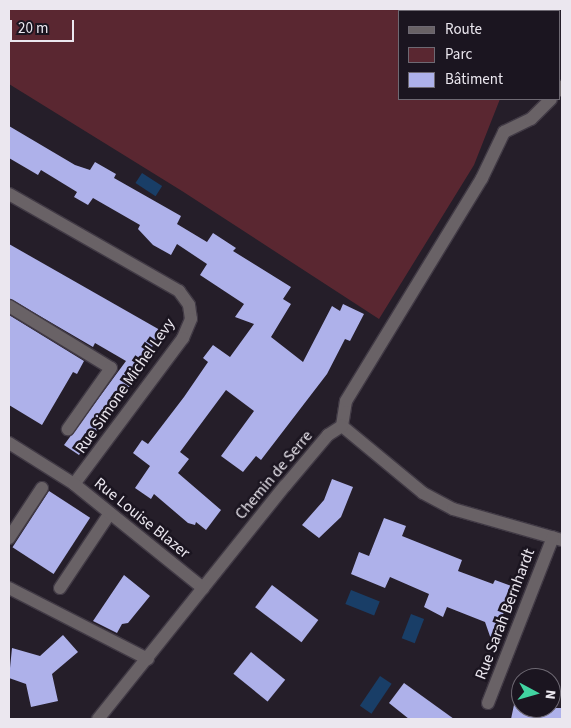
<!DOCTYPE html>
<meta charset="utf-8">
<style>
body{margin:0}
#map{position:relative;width:571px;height:728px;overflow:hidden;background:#251e29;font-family:"Source Sans 3",sans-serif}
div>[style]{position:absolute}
.green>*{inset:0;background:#5a2731}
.water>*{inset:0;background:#193e67;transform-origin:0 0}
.building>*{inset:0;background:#aeb1ea;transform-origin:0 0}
.roads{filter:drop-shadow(1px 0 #413a45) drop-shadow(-1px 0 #413a45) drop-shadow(0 1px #413a45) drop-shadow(0 -1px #413a45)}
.lane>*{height:12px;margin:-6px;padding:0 6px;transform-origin:6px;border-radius:6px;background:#696266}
.street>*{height:12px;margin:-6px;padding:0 6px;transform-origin:6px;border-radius:6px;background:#696266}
span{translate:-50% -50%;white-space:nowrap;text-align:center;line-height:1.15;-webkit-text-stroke:5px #1b1520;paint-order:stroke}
.street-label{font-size:16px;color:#ebe7ef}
.frame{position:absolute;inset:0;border:10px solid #ebe7ef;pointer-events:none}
.legend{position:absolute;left:398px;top:10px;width:162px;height:90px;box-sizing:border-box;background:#1b1520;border:1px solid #6e6973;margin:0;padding:6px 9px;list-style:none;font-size:15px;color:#ebe7ef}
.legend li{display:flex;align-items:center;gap:10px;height:25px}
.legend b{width:25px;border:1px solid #6e6973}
.north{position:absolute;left:511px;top:668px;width:50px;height:50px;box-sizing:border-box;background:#1b1520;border:1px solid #6e6973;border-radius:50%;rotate:96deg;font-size:14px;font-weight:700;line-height:20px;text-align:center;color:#ebe7ef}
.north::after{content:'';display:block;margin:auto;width:18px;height:22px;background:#41d4a1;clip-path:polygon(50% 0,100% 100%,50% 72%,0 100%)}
.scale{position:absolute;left:10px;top:20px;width:64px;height:22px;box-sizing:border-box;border:2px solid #ebe7ef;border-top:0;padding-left:6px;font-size:15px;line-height:18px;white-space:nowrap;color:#ebe7ef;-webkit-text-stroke:4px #1b1520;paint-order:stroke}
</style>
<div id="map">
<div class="green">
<i style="clip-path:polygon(9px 9px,513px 9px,400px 11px,400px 99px,500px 99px,474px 165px,379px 319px,182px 191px,9px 84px)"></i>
</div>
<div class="water">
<i style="left:142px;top:173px;width:24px;height:12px;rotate:33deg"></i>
<i style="left:351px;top:590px;width:31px;height:15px;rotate:22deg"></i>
<i style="left:411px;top:614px;width:14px;height:26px;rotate:21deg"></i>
<i style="left:380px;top:676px;width:14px;height:36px;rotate:34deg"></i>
</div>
<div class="building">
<i style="clip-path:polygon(9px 126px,75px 165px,90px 170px,95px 162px,116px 174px,114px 178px,181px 216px,177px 224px,207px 242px,213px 233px,236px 248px,233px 251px,291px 287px,283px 299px,291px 304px,271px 337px,303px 362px,332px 306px,340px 311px,343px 304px,364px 314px,350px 341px,345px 339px,327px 374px,261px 460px,256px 456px,243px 472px,221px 456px,254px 411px,226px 390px,180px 452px,189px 459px,178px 473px,221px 510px,206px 530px,196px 522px,195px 525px,188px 523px,154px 494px,151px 499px,135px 488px,150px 466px,133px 453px,142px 440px,148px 444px,184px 397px,208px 362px,203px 358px,213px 345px,230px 357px,254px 324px,235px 317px,244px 304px,200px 275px,207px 264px,177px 244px,171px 255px,153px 245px,138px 229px,140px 225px,93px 198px,88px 205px,74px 197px,77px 192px,41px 170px,38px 175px,9px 158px)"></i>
<i style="clip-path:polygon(9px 244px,160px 330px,141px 371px,79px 455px,64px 445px,126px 361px,95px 343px,93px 347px,9px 298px)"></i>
<i style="clip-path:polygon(9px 315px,84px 361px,77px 374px,73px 372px,42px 425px,9px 405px)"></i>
<i style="clip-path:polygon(332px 479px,353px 487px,341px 517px,319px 538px,302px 525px,324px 500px)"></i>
<i style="left:49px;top:491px;width:49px;height:67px;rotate:33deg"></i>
<i style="clip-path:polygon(384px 518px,406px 526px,402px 536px,462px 560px,458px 571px,493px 584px,495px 580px,514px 587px,492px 642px,485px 622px,447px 607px,443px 617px,424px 607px,429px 594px,390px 577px,385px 588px,351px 574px,359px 552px,369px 556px)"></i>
<i style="clip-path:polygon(124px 575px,150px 596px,128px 623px,122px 624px,117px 633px,93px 621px)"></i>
<i style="left:272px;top:585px;width:58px;height:28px;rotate:37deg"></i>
<i style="clip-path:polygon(63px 635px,78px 652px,52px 674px,58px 701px,31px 707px,26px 684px,9px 678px,12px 648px,40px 656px)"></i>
<i style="left:251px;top:652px;width:44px;height:28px;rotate:39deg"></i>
<i style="clip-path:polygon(404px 683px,411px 688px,454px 719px,409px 719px,389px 703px)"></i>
<i style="clip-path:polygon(515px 700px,521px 701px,521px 708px,562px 708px,562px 719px,511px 719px)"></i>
</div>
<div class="roads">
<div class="lane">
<i style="left:560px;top:90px;width:4px;rotate:-56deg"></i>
<i style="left:504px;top:132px;width:30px;rotate:-26deg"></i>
<i style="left:531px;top:119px;width:28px;rotate:-45deg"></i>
<i style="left:9px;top:306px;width:119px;rotate:31.3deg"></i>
<i style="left:111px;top:368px;width:75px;rotate:125.2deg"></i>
<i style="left:9px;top:538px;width:60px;rotate:-56.6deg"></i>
<i style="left:9px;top:588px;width:156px;rotate:27.1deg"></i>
<i style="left:60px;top:588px;width:90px;rotate:-56.3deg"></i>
</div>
<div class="street">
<i style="left:9px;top:194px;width:196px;rotate:29.7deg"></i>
<i style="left:179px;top:291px;width:17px;rotate:54deg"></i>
<i style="left:189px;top:305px;width:14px;rotate:82deg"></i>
<i style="left:191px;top:319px;width:21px;rotate:113deg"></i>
<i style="left:183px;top:338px;width:182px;rotate:126.7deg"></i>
<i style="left:342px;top:426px;width:25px;rotate:-81deg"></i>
<i style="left:346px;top:401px;width:261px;rotate:-58.6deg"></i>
<i style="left:482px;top:178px;width:51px;rotate:-64.4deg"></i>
<i style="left:342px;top:426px;width:105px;rotate:39.6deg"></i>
<i style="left:423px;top:493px;width:34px;rotate:28deg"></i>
<i style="left:453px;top:509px;width:113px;rotate:15.9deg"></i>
<i style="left:9px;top:443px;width:77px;rotate:32.2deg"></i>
<i style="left:74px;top:484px;width:166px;rotate:38.9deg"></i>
<i style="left:488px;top:703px;width:178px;rotate:-68.6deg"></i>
<i style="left:98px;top:719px;width:299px;rotate:-51.3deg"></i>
<i style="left:285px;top:486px;width:67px;rotate:-49.9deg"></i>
<i style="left:328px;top:435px;width:17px;rotate:-33deg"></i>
</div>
</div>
<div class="street-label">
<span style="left:125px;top:386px;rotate:-55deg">Rue Simone Michel Levy</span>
<span style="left:274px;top:475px;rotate:-50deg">Chemin de Serre</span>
<span style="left:142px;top:518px;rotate:39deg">Rue Louise Blazer</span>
<span style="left:505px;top:614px;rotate:-69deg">Rue Sarah Bernhardt</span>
</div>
<div class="frame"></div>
<ul class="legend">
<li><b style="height:6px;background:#696266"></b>Route</li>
<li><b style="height:14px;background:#5a2731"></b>Parc</li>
<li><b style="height:14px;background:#aeb1ea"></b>Bâtiment</li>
</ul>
<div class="north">N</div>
<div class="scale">20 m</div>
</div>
